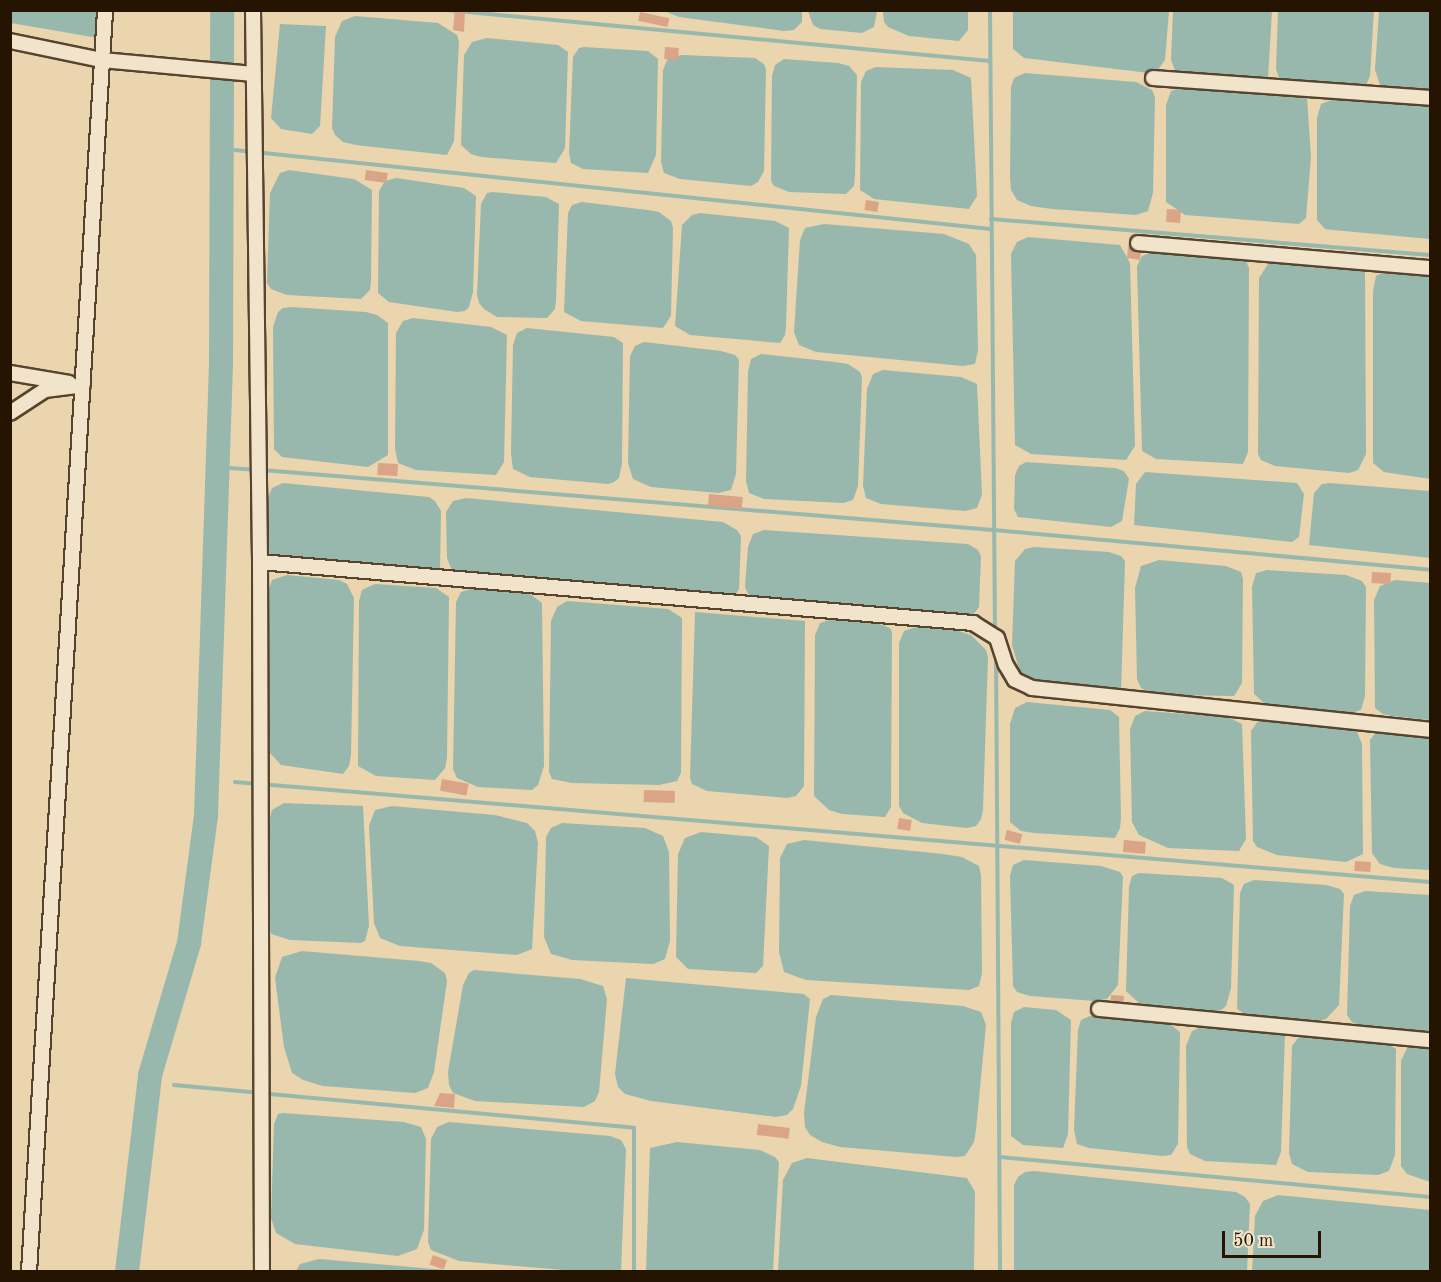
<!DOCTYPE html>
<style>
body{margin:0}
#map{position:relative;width:1441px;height:1282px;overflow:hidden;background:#ead5ae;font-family:"Old Standard TT",serif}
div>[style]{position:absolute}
.water>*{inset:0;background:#98b8ad}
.stream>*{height:4px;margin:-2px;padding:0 2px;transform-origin:2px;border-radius:2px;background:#98b8ad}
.river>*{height:24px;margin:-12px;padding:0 12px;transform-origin:12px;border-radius:12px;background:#98b8ad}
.building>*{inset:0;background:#daa487;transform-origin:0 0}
.roads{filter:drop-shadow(2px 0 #57442e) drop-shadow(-2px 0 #57442e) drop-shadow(0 2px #57442e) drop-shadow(0 -2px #57442e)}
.minor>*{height:14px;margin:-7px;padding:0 7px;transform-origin:7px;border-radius:7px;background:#f1e4ca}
span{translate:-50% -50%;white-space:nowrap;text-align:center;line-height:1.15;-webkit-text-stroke:6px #f1e4ca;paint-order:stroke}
.frame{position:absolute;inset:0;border:12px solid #261403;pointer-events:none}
.scale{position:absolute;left:1222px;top:1231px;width:99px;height:27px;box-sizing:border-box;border:3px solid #261403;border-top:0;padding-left:8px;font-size:18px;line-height:21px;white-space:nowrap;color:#261403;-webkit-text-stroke:4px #f1e4ca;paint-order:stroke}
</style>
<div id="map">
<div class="water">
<i style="clip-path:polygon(10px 11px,100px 11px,98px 38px,11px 23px)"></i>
<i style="clip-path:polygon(664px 11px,802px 11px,802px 22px,794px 30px,784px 31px,679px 17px)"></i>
<i style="clip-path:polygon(877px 11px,874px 27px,862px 33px,820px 29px,813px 25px,808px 11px)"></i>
<i style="clip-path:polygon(883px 11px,968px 11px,968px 30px,959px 41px,909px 36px,888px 27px,884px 22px)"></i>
<i style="clip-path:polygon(1013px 11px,1169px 11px,1165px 60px,1157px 71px,1149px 73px,1024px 58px,1013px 49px)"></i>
<i style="clip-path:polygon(1173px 11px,1272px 11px,1268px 78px,1265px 81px,1191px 75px,1175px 70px,1171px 60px)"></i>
<i style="clip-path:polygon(1278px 11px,1374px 11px,1370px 76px,1366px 85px,1363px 88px,1279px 78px,1276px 69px)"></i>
<i style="clip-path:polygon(1379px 11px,1430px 11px,1430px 94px,1389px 90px,1380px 85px,1375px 70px)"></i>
<i style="clip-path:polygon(355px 16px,438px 23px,457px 35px,459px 42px,454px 141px,447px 155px,356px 145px,343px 142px,335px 135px,332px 128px,335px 37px,342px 21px)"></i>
<i style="clip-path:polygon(280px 24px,326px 26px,320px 126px,312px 134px,281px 129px,271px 118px)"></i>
<i style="clip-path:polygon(487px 38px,558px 45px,568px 52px,565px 148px,556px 163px,481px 157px,471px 154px,461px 145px,464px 55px,472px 42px)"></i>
<i style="clip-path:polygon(584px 47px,648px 51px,658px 59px,656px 155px,648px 173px,583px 169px,571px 163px,569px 153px,573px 57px,579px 48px)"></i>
<i style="clip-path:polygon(682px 55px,755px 58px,764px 64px,766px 69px,764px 171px,758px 182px,751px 186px,680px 179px,664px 173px,661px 162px,663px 70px,668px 58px)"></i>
<i style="clip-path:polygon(784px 59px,838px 63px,849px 66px,857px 75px,855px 176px,854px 186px,846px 194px,789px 192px,774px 186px,771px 181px,772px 76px,775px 65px)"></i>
<i style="clip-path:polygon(876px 67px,953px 70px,971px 78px,977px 196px,969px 209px,874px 199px,860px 190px,861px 82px,866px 71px)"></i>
<i style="clip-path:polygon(1025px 73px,1136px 82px,1152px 90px,1155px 97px,1153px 193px,1148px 211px,1136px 215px,1052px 209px,1031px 206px,1017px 200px,1011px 190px,1010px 177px,1011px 87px,1014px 78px)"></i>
<i style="clip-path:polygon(1185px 86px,1307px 98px,1311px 157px,1306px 218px,1299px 224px,1185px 215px,1166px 202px,1166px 105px,1171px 91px)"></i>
<i style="clip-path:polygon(1334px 99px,1430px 106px,1430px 239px,1333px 230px,1325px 229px,1317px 220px,1317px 118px,1321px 104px)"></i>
<i style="clip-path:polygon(289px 170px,354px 179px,372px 190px,371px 282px,370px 290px,361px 299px,287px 295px,271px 289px,267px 283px,270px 193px,280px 173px)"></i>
<i style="clip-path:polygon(396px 178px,464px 188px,476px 196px,473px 292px,469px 307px,465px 311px,457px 312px,389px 302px,378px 293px,379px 191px,385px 181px)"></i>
<i style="clip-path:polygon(493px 192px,546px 197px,559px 204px,556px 301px,555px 309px,547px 318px,497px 317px,484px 309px,479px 303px,477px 295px,481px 204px,487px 193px)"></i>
<i style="clip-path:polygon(582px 202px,648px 210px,659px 212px,671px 221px,673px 228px,671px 316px,663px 328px,581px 321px,564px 312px,568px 213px,572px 205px)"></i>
<i style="clip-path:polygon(700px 213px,775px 221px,789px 228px,786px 327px,785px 335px,780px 343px,690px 335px,675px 326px,682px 225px,692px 215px)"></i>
<i style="clip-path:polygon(824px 224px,944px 234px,969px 244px,976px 255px,978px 350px,975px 364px,963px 366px,816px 352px,799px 345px,794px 332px,800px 240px,805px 228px)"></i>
<i style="clip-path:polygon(1028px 237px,1120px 245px,1130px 263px,1135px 446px,1126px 460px,1031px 454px,1015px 445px,1011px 254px,1017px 242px)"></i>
<i style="clip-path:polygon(1153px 252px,1245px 259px,1249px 268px,1248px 452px,1243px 464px,1156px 459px,1142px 451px,1137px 266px,1142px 256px)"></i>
<i style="clip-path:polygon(1270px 261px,1361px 268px,1365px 273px,1366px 454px,1358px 470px,1349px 473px,1275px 466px,1261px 460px,1258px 454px,1259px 278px)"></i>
<i style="clip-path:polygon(1389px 269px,1430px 272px,1430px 479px,1384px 472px,1373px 463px,1373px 291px,1376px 276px)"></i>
<i style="clip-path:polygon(292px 307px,366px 312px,377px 315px,388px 323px,388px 455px,368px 467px,282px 457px,274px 449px,273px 327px,278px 312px,283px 308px)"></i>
<i style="clip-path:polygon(413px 318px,491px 327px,507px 335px,504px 462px,496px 475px,416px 470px,398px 463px,395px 449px,396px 333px,403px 321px)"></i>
<i style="clip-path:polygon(527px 328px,614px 337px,623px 343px,622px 463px,619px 478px,614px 482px,608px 484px,530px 477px,513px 469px,511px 454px,513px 345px,517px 333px)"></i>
<i style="clip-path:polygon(644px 342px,721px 351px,735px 355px,739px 360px,736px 474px,731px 490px,718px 493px,651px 487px,633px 479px,628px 463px,630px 356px,635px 346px)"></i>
<i style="clip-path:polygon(761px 354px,835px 362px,848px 364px,860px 372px,862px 378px,858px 486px,853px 500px,843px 503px,764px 499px,749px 493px,746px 481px,748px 372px,751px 359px)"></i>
<i style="clip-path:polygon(883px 370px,961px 377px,977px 384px,982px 495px,977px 508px,965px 511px,881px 504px,866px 498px,863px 486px,867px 389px,873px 374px)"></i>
<i style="clip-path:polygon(1026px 462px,1115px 468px,1124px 471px,1129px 479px,1122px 521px,1111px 527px,1018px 517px,1014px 509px,1015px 475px,1019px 466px)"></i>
<i style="clip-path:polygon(1145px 472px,1297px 483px,1304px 494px,1299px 537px,1292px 542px,1134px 525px,1136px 484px)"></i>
<i style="clip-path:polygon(283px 483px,429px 497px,435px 501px,441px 511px,440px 571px,438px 573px,271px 558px,267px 547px,267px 501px,272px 488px)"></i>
<i style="clip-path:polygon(1329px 483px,1430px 491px,1430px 558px,1309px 545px,1314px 493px,1322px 484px)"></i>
<i style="clip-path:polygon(466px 498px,723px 522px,737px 530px,741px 536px,739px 589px,734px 598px,457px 574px,452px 571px,447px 558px,446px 512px,453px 501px)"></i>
<i style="clip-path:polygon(764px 530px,968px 544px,978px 550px,981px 556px,979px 607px,972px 616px,750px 598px,745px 587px,748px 547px,753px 534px)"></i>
<i style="clip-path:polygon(1034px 547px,1109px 552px,1121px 556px,1125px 561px,1121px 693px,1030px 681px,1020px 672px,1012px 645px,1015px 561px,1025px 549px)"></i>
<i style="clip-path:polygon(1159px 560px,1226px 566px,1241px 572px,1243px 579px,1242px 683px,1234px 696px,1169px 695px,1151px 693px,1141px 688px,1137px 679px,1135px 588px,1141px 566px)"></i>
<i style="clip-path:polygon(1267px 570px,1346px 575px,1362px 581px,1366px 587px,1365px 696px,1361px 710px,1348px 714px,1272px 704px,1264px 703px,1254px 694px,1252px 587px,1256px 573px)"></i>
<i style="clip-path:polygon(287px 575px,339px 580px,347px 584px,354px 598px,351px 755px,349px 766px,343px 774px,281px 765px,270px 753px,266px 597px,272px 580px)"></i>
<i style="clip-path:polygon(1395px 580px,1430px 583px,1430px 720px,1392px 716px,1383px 714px,1375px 708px,1374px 600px,1380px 586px)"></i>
<i style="clip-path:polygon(375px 584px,436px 588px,449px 597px,447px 758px,445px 768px,435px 780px,376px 776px,358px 766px,359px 601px,362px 590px)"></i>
<i style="clip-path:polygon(471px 589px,530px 594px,542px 603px,544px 766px,538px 785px,532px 790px,478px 787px,457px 778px,453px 769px,456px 602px,461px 592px)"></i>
<i style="clip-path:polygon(567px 601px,668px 609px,682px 618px,681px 773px,677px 781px,659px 785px,572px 783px,552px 779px,549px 772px,551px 621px,557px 607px)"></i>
<i style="clip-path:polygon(695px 612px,805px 621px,804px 786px,796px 796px,787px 798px,707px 791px,692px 784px,690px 778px)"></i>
<i style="clip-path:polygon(833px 619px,877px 623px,890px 628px,892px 632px,891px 807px,885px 817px,842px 814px,829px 810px,814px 796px,815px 635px,820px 623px)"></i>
<i style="clip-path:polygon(916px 627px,959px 631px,971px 635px,986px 650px,988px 657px,983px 810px,981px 819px,976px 826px,967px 828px,922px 823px,903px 813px,899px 806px,899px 643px,904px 631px)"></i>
<i style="clip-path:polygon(1027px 702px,1110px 710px,1119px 717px,1121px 818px,1120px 828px,1115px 838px,1034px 833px,1021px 831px,1010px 822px,1010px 724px,1015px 708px)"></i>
<i style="clip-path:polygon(1145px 711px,1228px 717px,1242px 724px,1246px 839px,1239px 851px,1168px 848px,1139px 835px,1132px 822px,1130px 729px,1135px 716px)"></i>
<i style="clip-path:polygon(1270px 719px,1351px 728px,1357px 732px,1362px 744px,1363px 854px,1346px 862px,1277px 855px,1257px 847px,1253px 841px,1251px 731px,1258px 721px)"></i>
<i style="clip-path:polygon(1377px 731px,1430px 733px,1430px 870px,1394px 868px,1380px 864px,1372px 853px,1370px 740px)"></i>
<i style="clip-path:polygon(284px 803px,363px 806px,369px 926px,365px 941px,361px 943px,290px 940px,271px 934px,267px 919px,268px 825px,272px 810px)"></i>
<i style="clip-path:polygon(392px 806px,495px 815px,527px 823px,535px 831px,538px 843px,532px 949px,517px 955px,400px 946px,380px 938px,374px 923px,369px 826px,375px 810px)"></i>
<i style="clip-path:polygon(562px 823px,645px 828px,663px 836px,669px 852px,670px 941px,665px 959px,653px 964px,572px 960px,551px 954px,544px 937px,546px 837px,551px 828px)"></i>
<i style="clip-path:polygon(701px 832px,756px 837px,769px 846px,763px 966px,756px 973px,688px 969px,676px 957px,678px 854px,685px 838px)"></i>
<i style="clip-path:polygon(804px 840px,943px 854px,962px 857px,979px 866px,981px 876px,982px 973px,979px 986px,969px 990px,806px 980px,784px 972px,779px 952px,780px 858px,787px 844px)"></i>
<i style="clip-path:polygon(1024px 860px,1101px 866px,1120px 872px,1123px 877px,1118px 985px,1107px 999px,1094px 1001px,1030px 996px,1017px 992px,1013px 986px,1010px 876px,1013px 865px)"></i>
<i style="clip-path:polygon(1139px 873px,1222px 878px,1234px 885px,1231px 988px,1226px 1006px,1221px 1010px,1214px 1012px,1152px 1006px,1139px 1003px,1126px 991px,1129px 887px,1132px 876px)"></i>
<i style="clip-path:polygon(1254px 880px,1326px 885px,1340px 889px,1344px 894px,1339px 1005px,1326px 1019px,1317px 1022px,1265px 1020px,1249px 1017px,1237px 1009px,1240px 893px,1244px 884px)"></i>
<i style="clip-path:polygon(1365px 891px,1430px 895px,1430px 1033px,1361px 1026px,1352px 1022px,1347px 1015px,1350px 906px,1354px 895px)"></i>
<i style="clip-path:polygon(302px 951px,419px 961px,431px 963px,445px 973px,447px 981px,434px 1072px,428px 1088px,415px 1093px,323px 1086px,303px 1080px,292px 1073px,284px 1047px,275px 978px,282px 957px)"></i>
<i style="clip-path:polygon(474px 970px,580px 979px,603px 986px,607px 999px,599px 1092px,595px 1101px,584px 1107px,475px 1101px,453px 1093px,449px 1085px,448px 1072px,463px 985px,469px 973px)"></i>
<i style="clip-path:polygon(626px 978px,804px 994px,810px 999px,801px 1086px,793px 1109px,787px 1115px,776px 1117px,651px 1101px,625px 1094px,618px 1087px,615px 1074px)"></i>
<i style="clip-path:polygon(831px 995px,963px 1006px,981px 1012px,986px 1025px,976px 1130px,974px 1142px,965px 1156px,956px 1157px,840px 1147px,822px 1142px,810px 1135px,805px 1127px,804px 1113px,816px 1017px,823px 999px)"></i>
<i style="clip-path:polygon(1024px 1007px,1056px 1010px,1071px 1020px,1068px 1134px,1063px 1148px,1023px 1145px,1011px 1136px,1011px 1023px,1014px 1012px)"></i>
<i style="clip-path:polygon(1090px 1016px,1160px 1022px,1170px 1024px,1180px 1032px,1178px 1144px,1171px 1155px,1162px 1156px,1089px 1148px,1077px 1144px,1074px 1130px,1078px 1030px,1081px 1020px)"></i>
<i style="clip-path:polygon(1204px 1026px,1285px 1033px,1281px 1152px,1276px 1165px,1205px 1161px,1190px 1154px,1187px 1147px,1186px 1046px,1192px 1031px)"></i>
<i style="clip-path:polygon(1301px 1034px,1385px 1042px,1396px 1049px,1395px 1155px,1389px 1171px,1378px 1175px,1308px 1172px,1292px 1164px,1289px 1153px,1292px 1046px)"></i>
<i style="clip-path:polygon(1409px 1044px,1430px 1045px,1430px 1182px,1407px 1174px,1401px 1166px,1401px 1061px)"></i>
<i style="clip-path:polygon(283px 1113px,404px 1122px,421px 1127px,426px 1139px,424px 1230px,417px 1249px,398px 1256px,295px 1244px,276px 1233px,271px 1218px,274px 1124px,278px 1114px)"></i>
<i style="clip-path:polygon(449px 1122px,610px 1136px,621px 1140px,626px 1149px,621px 1271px,575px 1271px,459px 1261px,431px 1250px,428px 1242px,431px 1139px,437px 1127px)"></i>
<i style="clip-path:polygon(677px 1142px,760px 1150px,775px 1157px,779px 1162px,773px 1271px,646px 1271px,650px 1148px)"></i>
<i style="clip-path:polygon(807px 1158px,967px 1178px,975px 1192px,974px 1271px,778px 1271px,783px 1180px,792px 1163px)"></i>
<i style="clip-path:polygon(1034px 1171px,1236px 1192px,1245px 1197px,1250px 1204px,1247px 1271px,1014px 1271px,1014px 1185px,1018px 1177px,1025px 1172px)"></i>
<i style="clip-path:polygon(1278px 1195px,1430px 1210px,1430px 1271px,1252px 1271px,1255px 1216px,1263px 1201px)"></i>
<i style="clip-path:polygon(319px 1259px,457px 1271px,296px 1271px,300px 1264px)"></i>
</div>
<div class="stream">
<i style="left:447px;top:10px;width:545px;rotate:5.37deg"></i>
<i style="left:990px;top:10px;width:624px;rotate:89.54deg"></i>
<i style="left:235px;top:150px;width:760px;rotate:5.97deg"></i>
<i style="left:991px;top:219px;width:440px;rotate:4.7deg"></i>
<i style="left:229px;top:468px;width:26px;rotate:4deg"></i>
<i style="left:262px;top:470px;width:734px;rotate:4.69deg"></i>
<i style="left:994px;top:530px;width:438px;rotate:5.2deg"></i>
<i style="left:996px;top:650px;width:622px;rotate:89.63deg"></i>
<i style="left:235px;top:782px;width:1199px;rotate:4.78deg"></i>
<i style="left:174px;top:1085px;width:462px;rotate:5.3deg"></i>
<i style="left:634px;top:1128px;width:144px;rotate:90deg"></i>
<i style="left:1000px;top:1157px;width:432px;rotate:5.3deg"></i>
</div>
<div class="river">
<i style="left:127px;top:1272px;width:198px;rotate:-83.3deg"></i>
<i style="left:150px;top:1075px;width:138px;rotate:-73.5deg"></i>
<i style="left:189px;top:943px;width:128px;rotate:-82.4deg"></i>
<i style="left:206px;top:816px;width:457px;rotate:-88.1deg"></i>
<i style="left:221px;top:359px;width:349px;rotate:-89.8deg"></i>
</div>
<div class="building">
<i style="clip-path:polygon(455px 10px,465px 10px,464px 32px,453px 30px)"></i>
<i style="left:640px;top:12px;width:30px;height:9px;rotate:12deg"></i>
<i style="left:665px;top:47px;width:14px;height:12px;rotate:4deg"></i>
<i style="left:366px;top:170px;width:22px;height:10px;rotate:8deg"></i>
<i style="left:866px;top:200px;width:13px;height:10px;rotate:9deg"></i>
<i style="left:1167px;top:209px;width:14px;height:13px;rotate:4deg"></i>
<i style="clip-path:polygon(1128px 247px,1141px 252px,1140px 260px,1127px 258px)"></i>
<i style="left:378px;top:463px;width:20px;height:12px;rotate:3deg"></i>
<i style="left:709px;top:494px;width:34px;height:12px;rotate:5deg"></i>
<i style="left:1372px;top:572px;width:19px;height:11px;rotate:3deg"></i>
<i style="left:442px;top:779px;width:27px;height:12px;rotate:10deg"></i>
<i style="left:644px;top:790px;width:31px;height:12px;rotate:2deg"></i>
<i style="left:899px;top:818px;width:13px;height:11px;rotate:9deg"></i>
<i style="left:1007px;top:830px;width:16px;height:10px;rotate:15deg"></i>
<i style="left:1124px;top:840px;width:22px;height:12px;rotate:5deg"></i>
<i style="left:1355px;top:861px;width:16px;height:10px;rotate:4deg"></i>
<i style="left:1111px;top:995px;width:13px;height:6px;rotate:4deg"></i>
<i style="clip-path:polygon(440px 1093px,455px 1094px,454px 1108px,434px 1106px)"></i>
<i style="left:758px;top:1124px;width:32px;height:11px;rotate:7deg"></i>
<i style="left:433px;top:1255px;width:15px;height:10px;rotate:20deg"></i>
</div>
<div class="roads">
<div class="minor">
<i style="left:253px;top:10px;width:552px;rotate:89.27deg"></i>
<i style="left:260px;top:562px;width:710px;rotate:89.84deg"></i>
<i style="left:10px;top:41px;width:94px;rotate:11.7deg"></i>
<i style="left:102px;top:60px;width:152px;rotate:5.3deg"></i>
<i style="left:1153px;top:78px;width:278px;rotate:4.1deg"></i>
<i style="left:1138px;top:243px;width:293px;rotate:4.9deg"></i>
<i style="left:10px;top:373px;width:60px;rotate:9.6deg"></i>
<i style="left:10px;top:413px;width:42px;rotate:-33.3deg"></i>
<i style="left:45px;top:390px;width:38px;rotate:-7deg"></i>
<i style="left:260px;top:562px;width:716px;rotate:4.89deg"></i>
<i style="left:973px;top:623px;width:28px;rotate:32deg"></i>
<i style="left:997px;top:638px;width:28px;rotate:72deg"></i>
<i style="left:1006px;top:665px;width:17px;rotate:59deg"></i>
<i style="left:1015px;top:680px;width:19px;rotate:25deg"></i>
<i style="left:1032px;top:688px;width:400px;rotate:6deg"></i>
<i style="left:1099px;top:1009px;width:332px;rotate:5.4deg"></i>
<i style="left:29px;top:1272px;width:1264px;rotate:-86.55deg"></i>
</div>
</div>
<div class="frame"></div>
<div class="scale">50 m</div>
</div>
